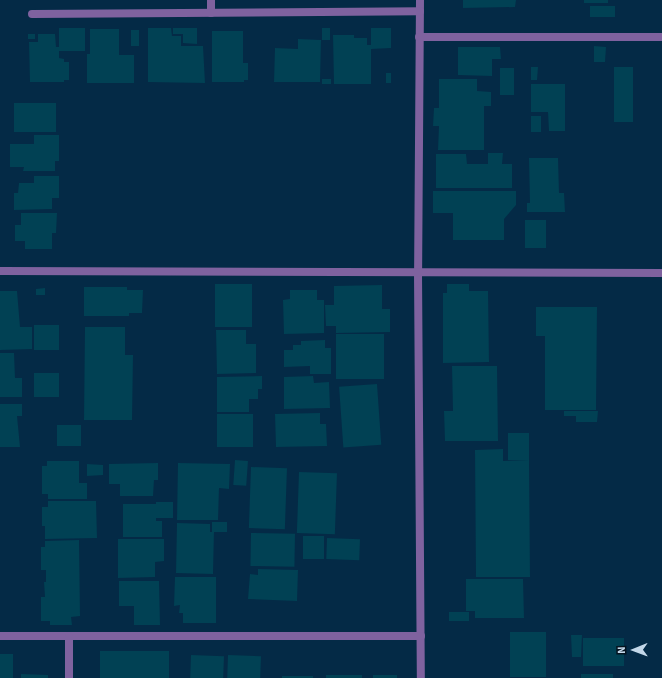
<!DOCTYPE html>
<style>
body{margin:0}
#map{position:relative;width:662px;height:678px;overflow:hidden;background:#042a46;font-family:"Source Sans 3",sans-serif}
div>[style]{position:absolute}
.building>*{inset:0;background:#014154;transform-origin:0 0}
.street>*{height:8px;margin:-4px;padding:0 4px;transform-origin:4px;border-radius:4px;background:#7f629f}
span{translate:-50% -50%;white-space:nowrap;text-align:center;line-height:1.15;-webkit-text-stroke:3px #04121e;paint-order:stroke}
.north{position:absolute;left:614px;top:630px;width:40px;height:40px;-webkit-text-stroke:3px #04121e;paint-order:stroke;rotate:269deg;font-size:11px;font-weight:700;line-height:16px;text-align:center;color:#c3d7e9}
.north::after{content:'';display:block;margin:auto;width:14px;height:18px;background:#c3d7e9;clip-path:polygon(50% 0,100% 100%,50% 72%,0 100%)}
</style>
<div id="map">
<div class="building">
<i style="clip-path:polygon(463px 0,516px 0,515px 7px,463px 8px)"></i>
<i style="left:584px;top:0;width:24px;height:3px"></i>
<i style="left:590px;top:6px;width:25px;height:11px"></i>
<i style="clip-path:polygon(59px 28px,85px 28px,85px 51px,59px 51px,59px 58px,64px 59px,64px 62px,69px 62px,69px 80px,64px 80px,64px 82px,30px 82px,29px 42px,38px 42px,38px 34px,55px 34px,56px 47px,59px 47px)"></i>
<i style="clip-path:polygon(148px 28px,171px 28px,172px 36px,181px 36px,181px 46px,203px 46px,205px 83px,148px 82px)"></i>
<i style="clip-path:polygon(173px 28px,197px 28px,197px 44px,183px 43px,183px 34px,173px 34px)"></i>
<i style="left:322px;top:28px;width:8px;height:12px"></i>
<i style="clip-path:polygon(371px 28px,391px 28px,391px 48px,371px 49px,371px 84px,334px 84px,333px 35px,354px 35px,354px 38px,367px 38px,367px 45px,371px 45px)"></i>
<i style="clip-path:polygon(90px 29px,119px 29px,119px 55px,134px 55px,134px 83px,87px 83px,87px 54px,90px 54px)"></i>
<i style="left:139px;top:30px;width:16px;height:8px;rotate:90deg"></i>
<i style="clip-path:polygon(212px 31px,243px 31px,243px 63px,248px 63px,248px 80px,244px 80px,244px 82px,212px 82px)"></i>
<i style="left:28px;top:34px;width:7px;height:5px"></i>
<i style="clip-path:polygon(298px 39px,321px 40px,320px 82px,274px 82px,275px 48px,298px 49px)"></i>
<i style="clip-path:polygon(594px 46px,606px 47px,605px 62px,594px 62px)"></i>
<i style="clip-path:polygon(458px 47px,500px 47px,501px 59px,492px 59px,492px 76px,458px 75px)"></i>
<i style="clip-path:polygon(531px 67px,538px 67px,537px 80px,531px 80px)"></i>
<i style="left:614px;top:67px;width:19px;height:55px"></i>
<i style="left:514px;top:68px;width:27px;height:14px;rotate:90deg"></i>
<i style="left:386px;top:73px;width:5px;height:10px"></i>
<i style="left:322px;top:79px;width:9px;height:5px"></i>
<i style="clip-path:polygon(439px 79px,477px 79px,477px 91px,491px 92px,491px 106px,484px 106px,484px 150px,438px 150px,439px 126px,433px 126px,434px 108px,439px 108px)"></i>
<i style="clip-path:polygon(531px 84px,565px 84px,565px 131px,549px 131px,548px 112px,531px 112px)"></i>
<i style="left:14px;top:103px;width:42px;height:29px"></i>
<i style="left:531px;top:116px;width:10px;height:16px"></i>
<i style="clip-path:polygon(34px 135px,59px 135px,59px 161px,55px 161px,55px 171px,23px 171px,24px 167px,10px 167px,10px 144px,34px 144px)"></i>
<i style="clip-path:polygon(488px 153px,503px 153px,502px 164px,512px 164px,512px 188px,436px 188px,436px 154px,466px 154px,467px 164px,488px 164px)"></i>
<i style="clip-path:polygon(529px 158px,558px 158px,559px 193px,564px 193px,565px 212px,527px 212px,527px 203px,530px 203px)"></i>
<i style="clip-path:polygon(34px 176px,59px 176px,59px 198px,52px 198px,52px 209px,14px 210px,14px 193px,18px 193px,19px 183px,34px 183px)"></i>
<i style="clip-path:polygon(433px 191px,516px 191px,516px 205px,504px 219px,504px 240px,453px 240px,453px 213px,433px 213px)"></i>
<i style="clip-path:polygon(21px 213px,57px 213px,56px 233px,52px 233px,52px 249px,25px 249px,25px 241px,15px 241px,15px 225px,21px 225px)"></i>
<i style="left:525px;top:220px;width:21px;height:28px"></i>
<i style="left:252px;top:284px;width:43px;height:37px;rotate:90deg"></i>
<i style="clip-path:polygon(447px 284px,469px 284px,469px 291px,488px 291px,489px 362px,443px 363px,443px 293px,447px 293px)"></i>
<i style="clip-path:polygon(382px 285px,382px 309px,390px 309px,390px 332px,336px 333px,336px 326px,326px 326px,325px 305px,334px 305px,334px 286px)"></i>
<i style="clip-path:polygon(84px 287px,127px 287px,127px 290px,143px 290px,142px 313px,129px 313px,129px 316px,84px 316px)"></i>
<i style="clip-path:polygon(45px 288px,45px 295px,36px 295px,36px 289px)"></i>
<i style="clip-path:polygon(290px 290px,317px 290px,317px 300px,324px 300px,324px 333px,284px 334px,283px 300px,290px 299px)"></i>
<i style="clip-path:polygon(0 291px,17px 291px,20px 327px,32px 327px,32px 349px,0 350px)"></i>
<i style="clip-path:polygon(536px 307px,597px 307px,596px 410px,545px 410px,545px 336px,536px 336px)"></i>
<i style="left:34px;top:325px;width:25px;height:25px"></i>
<i style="clip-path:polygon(85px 327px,125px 327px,125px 355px,133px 355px,132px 420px,84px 420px)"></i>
<i style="clip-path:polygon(216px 330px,246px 330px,246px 344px,256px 344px,256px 373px,217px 374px)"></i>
<i style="left:336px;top:334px;width:48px;height:45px"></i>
<i style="clip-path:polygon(325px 340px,325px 348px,331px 348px,331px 374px,310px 374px,310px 366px,284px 367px,284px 350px,293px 350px,293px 345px,301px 345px,301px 341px)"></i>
<i style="clip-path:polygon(0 353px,14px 353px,15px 378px,22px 378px,22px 397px,0 397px)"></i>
<i style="clip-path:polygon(452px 366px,497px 366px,498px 441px,445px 441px,444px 411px,453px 411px)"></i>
<i style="left:34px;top:373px;width:25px;height:24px"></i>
<i style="clip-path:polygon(262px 376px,262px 389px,258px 389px,258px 399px,249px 399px,249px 412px,217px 412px,217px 377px)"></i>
<i style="clip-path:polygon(313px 376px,314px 383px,329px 382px,330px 408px,284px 409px,284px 377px)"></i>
<i style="left:377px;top:384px;width:61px;height:38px;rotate:86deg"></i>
<i style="clip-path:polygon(0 404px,22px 404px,22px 416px,17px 416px,20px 447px,0 447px)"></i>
<i style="clip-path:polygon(564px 411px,598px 411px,597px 422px,576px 422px,576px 416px,564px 416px)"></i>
<i style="clip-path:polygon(320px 413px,320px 424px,326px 424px,327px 446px,276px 447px,275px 414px)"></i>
<i style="left:217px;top:414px;width:36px;height:33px"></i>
<i style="left:81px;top:425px;width:21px;height:24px;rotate:90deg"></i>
<i style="left:508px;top:433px;width:21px;height:27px"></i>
<i style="clip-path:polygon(503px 449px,503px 461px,529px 460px,530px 577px,476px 577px,475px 450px)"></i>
<i style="left:235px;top:460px;width:13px;height:25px;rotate:4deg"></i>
<i style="clip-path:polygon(47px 461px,79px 461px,79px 483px,87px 483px,87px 499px,48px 499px,48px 494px,42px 494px,42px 466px,47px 466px)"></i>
<i style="clip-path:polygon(158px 463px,158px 480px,154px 480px,153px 496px,120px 496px,120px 484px,109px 484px,109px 464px)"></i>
<i style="clip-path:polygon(178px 463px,230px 464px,229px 489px,219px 488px,218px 520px,177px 520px)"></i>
<i style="clip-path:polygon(87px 464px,103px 465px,103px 475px,87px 476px)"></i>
<i style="left:251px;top:467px;width:36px;height:61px;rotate:2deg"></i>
<i style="left:299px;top:472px;width:38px;height:61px;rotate:2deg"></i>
<i style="clip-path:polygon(48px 501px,96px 501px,97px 538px,45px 539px,45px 526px,42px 526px,42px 507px,48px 507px)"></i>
<i style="clip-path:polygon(156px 502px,173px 502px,173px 518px,156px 518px,156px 521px,162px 521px,162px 537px,123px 537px,123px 504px,156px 504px)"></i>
<i style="left:212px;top:522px;width:15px;height:10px"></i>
<i style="clip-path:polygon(177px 523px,210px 524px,210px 532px,214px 532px,213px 574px,176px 573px)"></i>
<i style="left:251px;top:533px;width:44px;height:33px;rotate:1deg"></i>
<i style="left:303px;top:536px;width:21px;height:23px"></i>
<i style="left:327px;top:538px;width:33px;height:21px;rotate:2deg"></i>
<i style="clip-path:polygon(118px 539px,164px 539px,164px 561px,155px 562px,155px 577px,118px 578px)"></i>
<i style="clip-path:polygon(79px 540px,80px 616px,71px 617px,72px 625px,50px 625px,50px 621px,41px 621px,41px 597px,45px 597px,44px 582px,46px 582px,46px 570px,41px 570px,41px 547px,45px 547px,45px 541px)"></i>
<i style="clip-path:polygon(258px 569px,298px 570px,297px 601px,248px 599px,250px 574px,258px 575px)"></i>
<i style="clip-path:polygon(175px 577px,216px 577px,216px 623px,183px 623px,183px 613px,179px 613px,180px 605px,174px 606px)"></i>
<i style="clip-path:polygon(466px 579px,523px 579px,524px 618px,475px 618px,475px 611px,466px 611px)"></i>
<i style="clip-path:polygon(119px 581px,159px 581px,160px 625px,134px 625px,134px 606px,119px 606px)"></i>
<i style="left:449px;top:612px;width:20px;height:9px"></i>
<i style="left:510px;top:632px;width:36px;height:45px"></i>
<i style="clip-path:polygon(571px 635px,582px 635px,581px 657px,572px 657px)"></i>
<i style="left:624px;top:638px;width:28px;height:41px;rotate:90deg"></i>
<i style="left:100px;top:651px;width:69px;height:27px"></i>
<i style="left:0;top:654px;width:13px;height:24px"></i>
<i style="left:191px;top:655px;width:33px;height:23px;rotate:2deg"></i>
<i style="left:228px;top:655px;width:33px;height:23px;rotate:2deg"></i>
<i style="clip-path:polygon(21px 674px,48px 675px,48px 678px,21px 678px)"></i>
<i style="left:581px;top:674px;width:32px;height:4px"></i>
<i style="left:326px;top:675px;width:36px;height:3px"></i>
<i style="left:373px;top:675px;width:24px;height:3px"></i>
<i style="left:282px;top:676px;width:31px;height:2px"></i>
</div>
<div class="street">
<i style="left:420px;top:0;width:272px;rotate:90.4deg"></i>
<i style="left:418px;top:272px;width:406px;rotate:89.6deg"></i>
<i style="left:211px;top:13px;width:13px;rotate:-90deg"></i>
<i style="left:32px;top:14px;width:388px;rotate:-0.4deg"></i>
<i style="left:419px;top:37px;width:243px"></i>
<i style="left:0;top:271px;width:662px;rotate:0.17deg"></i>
<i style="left:0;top:636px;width:421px"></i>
<i style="left:69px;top:678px;width:42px;rotate:-90deg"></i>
</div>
<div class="north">N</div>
</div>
